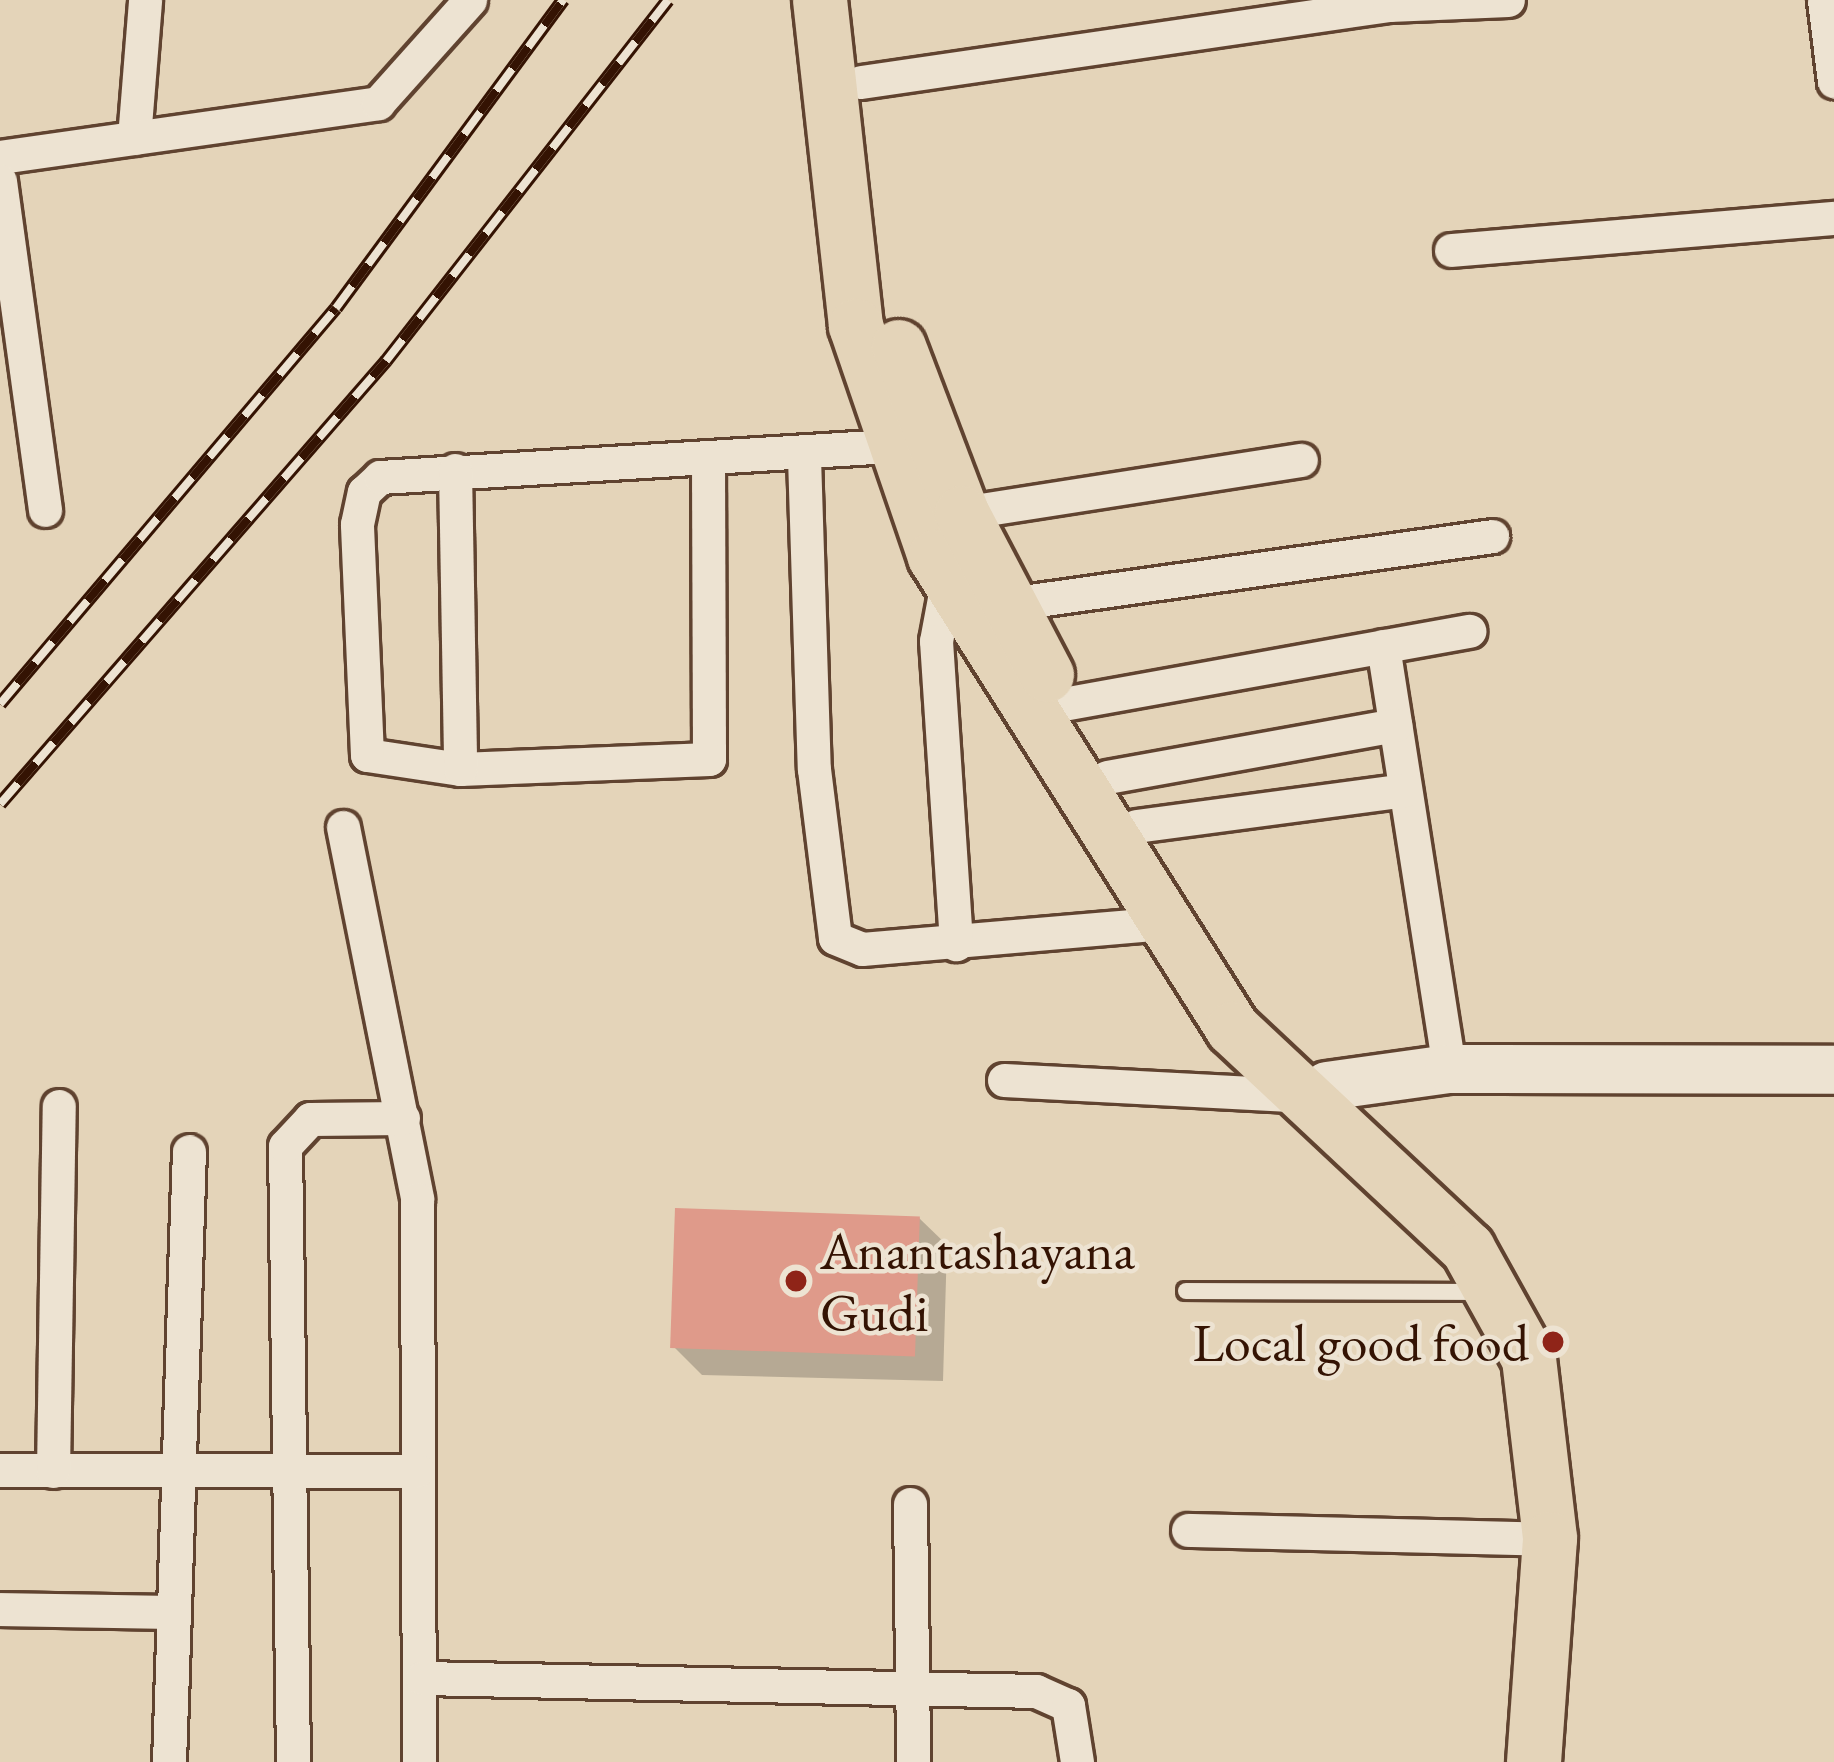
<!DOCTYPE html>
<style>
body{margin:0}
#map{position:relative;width:1834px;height:1762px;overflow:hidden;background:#e4d4b9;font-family:"EB Garamond",serif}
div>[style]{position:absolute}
.shadow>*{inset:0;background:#0003}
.building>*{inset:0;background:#df9a8a;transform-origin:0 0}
.roads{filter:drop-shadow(3px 0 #604330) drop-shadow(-3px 0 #604330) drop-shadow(0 3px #604330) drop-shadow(0 -3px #604330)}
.lane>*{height:16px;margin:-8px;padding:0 8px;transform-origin:8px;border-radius:8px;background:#ede3d2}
.street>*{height:33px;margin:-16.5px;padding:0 16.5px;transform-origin:16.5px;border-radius:16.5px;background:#ede3d2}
.secondary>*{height:48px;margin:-24px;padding:0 24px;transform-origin:24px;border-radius:24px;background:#ede3d2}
.primary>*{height:54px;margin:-27px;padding:0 27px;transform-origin:27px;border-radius:27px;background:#e4d4b9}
.rail>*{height:14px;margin-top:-7px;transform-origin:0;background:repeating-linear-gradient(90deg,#ede3d2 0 27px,#341303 0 54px);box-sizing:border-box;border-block:3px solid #341303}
.dots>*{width:33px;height:33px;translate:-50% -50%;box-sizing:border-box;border:6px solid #ede3d2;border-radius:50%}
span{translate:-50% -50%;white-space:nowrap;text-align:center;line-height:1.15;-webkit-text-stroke:9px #ede3d2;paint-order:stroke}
.poi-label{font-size:54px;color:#341303}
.left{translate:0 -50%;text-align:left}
.right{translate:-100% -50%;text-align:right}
</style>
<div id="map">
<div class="shadow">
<i style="clip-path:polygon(919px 1218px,947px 1245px,943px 1381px,702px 1375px,674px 1347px)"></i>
</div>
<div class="building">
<i style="left:675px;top:1208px;width:245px;height:140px;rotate:2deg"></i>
</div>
<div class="roads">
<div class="lane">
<i style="left:1186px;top:1291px;width:295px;rotate:0.2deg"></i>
</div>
<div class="street">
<i style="left:1824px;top:0;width:82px;rotate:83deg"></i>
<i style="left:861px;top:82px;width:534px;rotate:-8.3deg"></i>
<i style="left:1389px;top:5px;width:119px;rotate:-2.4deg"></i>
<i style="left:134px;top:138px;width:138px;rotate:-85.4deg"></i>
<i style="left:0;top:157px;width:382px;rotate:-8.1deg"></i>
<i style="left:378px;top:103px;width:138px;rotate:-48.2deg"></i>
<i style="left:0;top:181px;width:332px;rotate:82.2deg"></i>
<i style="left:1451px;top:250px;width:384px;rotate:-4.8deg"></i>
<i style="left:804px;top:457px;width:312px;rotate:88.2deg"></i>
<i style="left:814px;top:769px;width:170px;rotate:82.9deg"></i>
<i style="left:835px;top:938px;width:29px;rotate:22deg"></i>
<i style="left:862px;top:949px;width:306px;rotate:-4.9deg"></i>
<i style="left:708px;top:465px;width:294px;rotate:89.8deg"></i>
<i style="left:709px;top:759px;width:249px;rotate:177.7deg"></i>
<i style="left:460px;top:769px;width:94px;rotate:-171.4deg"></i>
<i style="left:367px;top:755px;width:231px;rotate:-92.5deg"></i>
<i style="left:357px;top:524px;width:33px;rotate:-78deg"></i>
<i style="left:364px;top:492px;width:22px;rotate:-43deg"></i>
<i style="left:380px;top:477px;width:511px;rotate:-3.48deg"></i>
<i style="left:455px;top:470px;width:299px;rotate:89deg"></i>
<i style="left:962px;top:513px;width:343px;rotate:-8.9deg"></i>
<i style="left:948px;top:577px;width:65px;rotate:100.6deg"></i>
<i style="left:936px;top:641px;width:304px;rotate:86.2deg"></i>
<i style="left:1009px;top:604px;width:488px;rotate:-8deg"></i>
<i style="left:1383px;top:646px;width:428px;rotate:81.1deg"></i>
<i style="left:1063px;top:704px;width:413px;rotate:-10.2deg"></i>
<i style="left:1107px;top:777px;width:293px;rotate:-10.2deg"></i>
<i style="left:1136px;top:826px;width:271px;rotate:-7.6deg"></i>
<i style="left:343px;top:827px;width:379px;rotate:78.7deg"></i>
<i style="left:417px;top:1199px;width:563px;rotate:89.8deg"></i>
<i style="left:1004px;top:1080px;width:291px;rotate:3deg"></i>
<i style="left:0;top:1470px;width:417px;rotate:0.1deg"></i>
<i style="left:53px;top:1471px;width:365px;rotate:-89.1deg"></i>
<i style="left:910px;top:1504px;width:258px;rotate:89.3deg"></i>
<i style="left:1188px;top:1530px;width:362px;rotate:1.4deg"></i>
<i style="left:0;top:1609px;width:170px;rotate:1deg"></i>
<i style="left:422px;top:1678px;width:614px;rotate:1.21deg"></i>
<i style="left:1036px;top:1691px;width:35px;rotate:24deg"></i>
<i style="left:1068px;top:1705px;width:58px;rotate:81deg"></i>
<i style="left:169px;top:1762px;width:611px;rotate:-88.13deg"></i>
<i style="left:293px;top:1762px;width:616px;rotate:-90.74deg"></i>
<i style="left:285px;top:1146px;width:37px;rotate:-47deg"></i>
<i style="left:310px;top:1119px;width:93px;rotate:-0.6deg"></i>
</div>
<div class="secondary">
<i style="left:1327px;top:1086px;width:123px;rotate:-7.9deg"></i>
<i style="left:1449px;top:1069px;width:385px;rotate:0.1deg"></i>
</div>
<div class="primary">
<i style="left:820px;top:0;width:328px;rotate:83.7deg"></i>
<i style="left:856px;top:326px;width:244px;rotate:71.1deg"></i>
<i style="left:935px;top:557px;width:558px;rotate:57.73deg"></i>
<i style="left:1233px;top:1029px;width:322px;rotate:43.1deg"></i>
<i style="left:1468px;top:1249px;width:126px;rotate:61deg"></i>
<i style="left:1529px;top:1359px;width:181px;rotate:83.3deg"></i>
<i style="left:1550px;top:1539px;width:224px;rotate:94.1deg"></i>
<i style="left:899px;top:347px;width:178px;rotate:69.2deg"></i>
<i style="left:962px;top:513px;width:183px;rotate:62.3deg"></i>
</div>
</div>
<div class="rail">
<i style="left:0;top:704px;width:519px;rotate:-49.69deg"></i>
<i style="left:336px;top:308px;width:383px;rotate:-53.6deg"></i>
<i style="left:0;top:804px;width:588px;rotate:-48.93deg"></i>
<i style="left:386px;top:361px;width:458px;rotate:-52deg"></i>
</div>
<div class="dots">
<i style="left:796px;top:1281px;background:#8f2418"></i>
<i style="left:1553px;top:1342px;background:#8f2418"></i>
</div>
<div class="poi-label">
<span class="left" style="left:820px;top:1281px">Anantashayana<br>Gudi</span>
<span class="right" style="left:1529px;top:1342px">Local good food</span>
</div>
</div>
